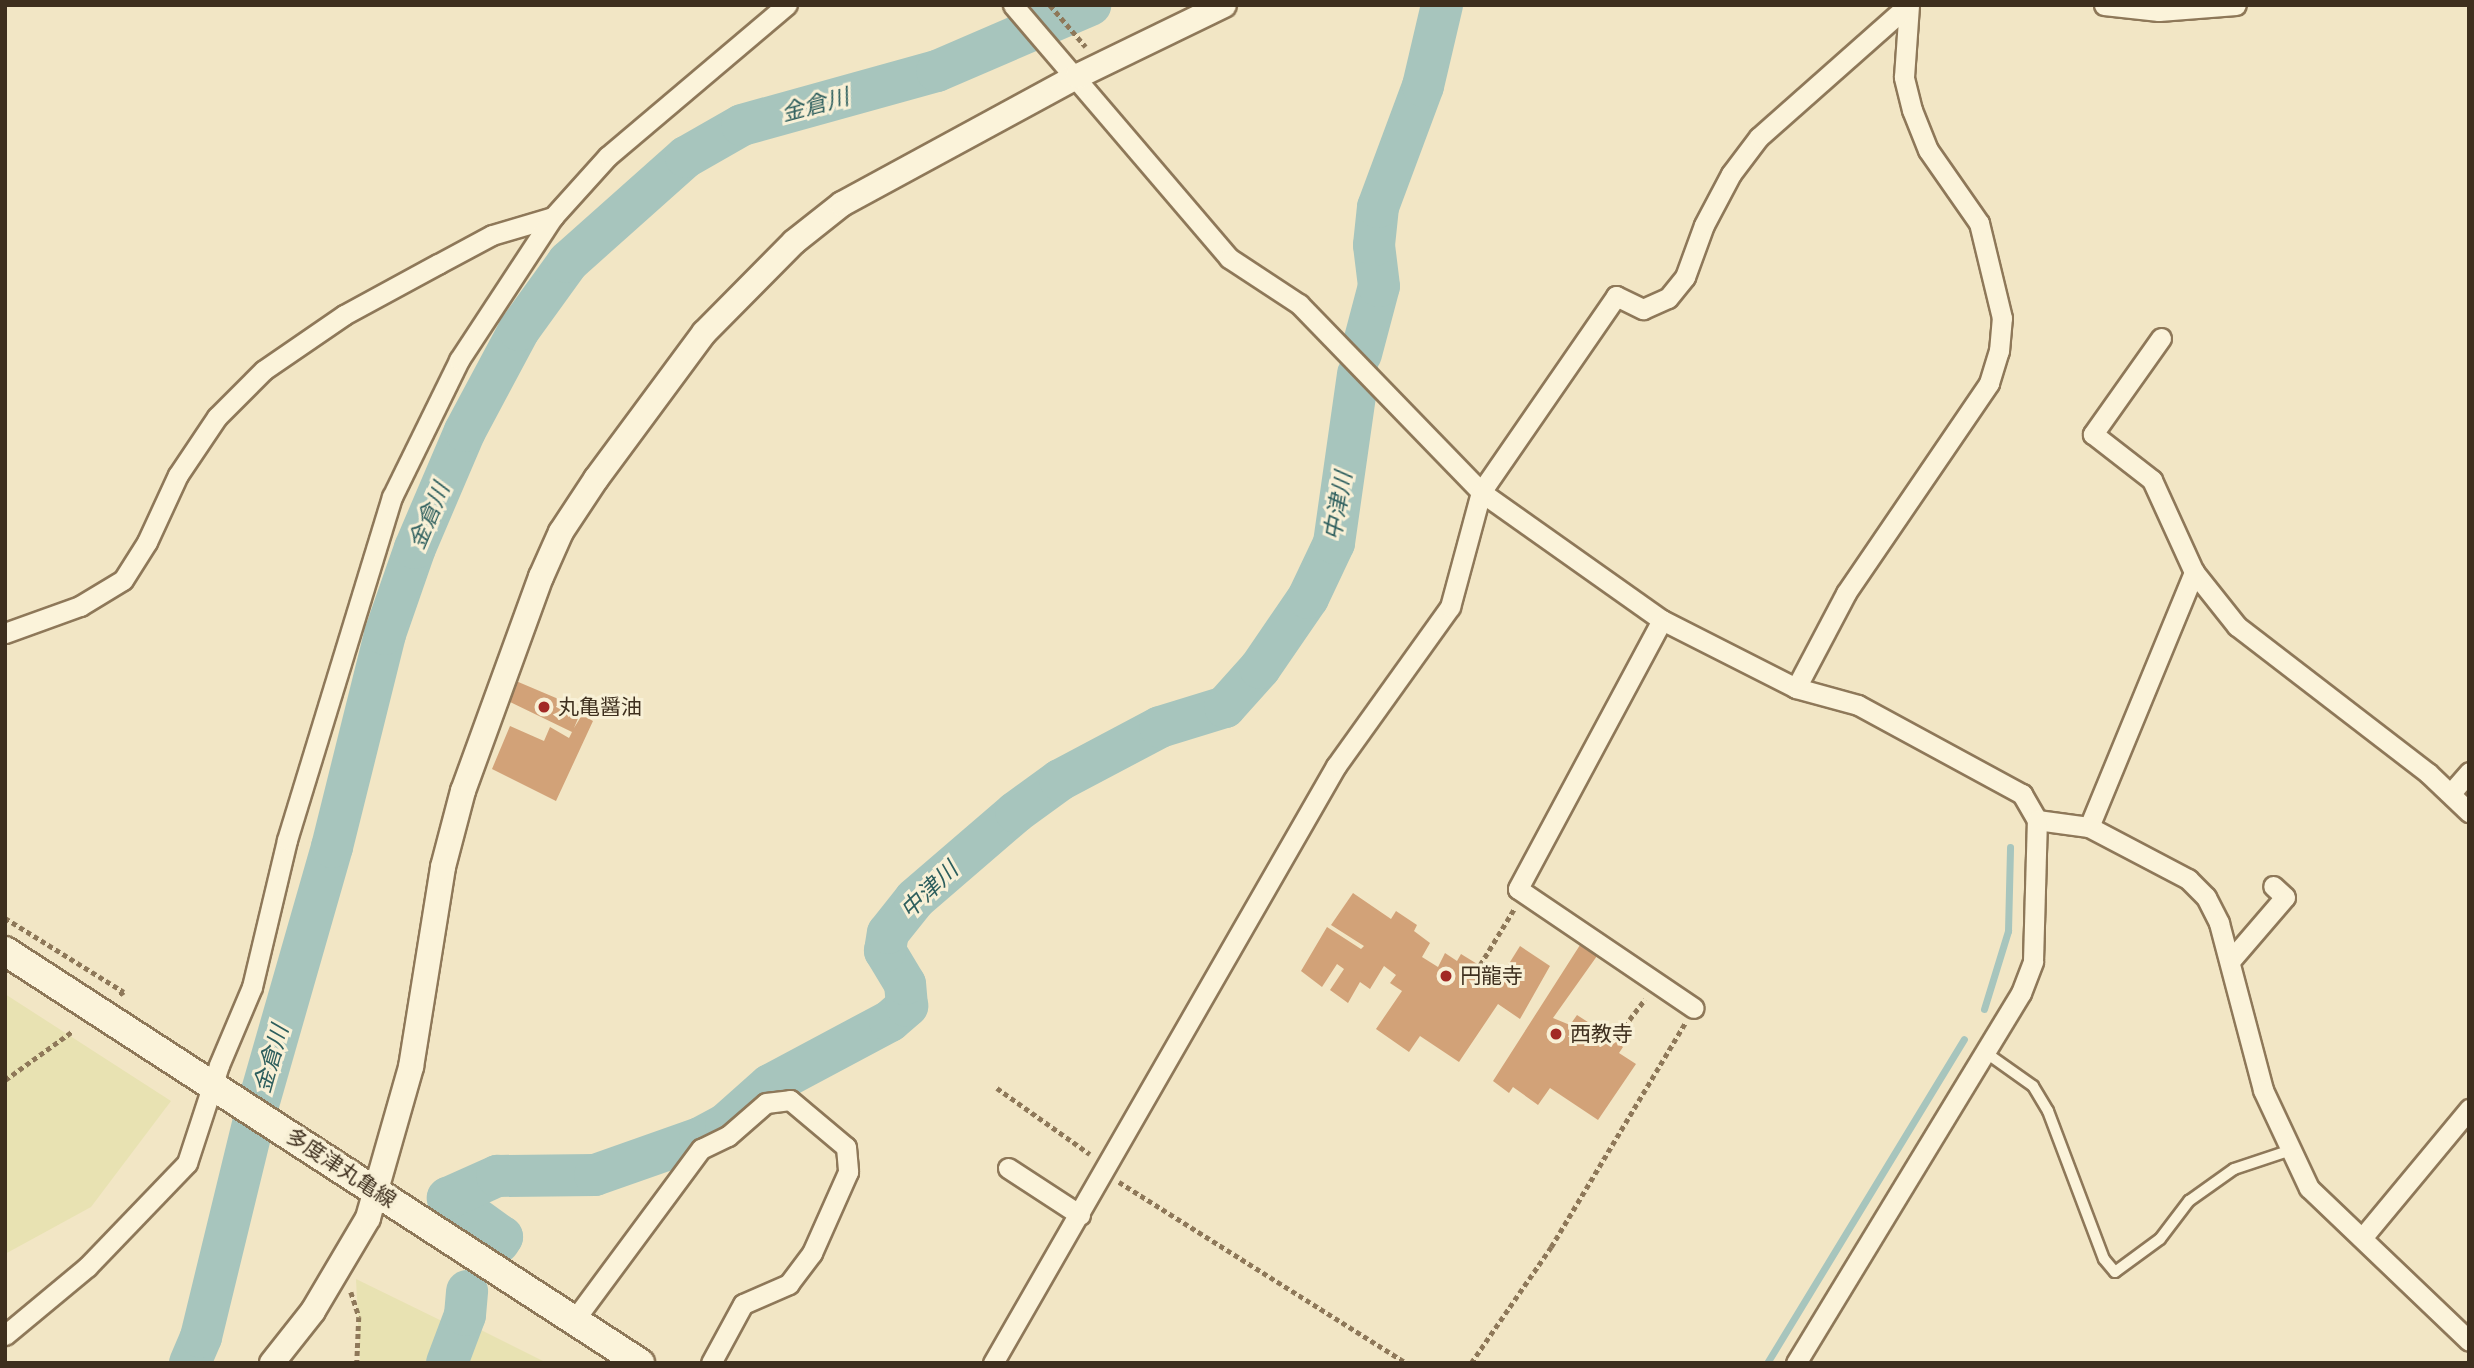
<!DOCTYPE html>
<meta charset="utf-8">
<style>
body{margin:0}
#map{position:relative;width:2474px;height:1368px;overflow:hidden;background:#f2e6c5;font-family:"Libre Baskerville","Noto Sans JP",serif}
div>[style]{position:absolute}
.farmland>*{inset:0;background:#e8e2b2}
.stream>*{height:7px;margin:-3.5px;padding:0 3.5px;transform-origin:3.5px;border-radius:3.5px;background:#a7c5bd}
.river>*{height:42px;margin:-21px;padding:0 21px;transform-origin:21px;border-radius:21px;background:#a7c5bd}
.building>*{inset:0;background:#d2a278}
.path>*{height:4.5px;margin-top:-2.25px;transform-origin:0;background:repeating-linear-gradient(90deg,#8e7859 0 5px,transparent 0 8.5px)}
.roads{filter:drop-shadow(2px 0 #8e7859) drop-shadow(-2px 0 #8e7859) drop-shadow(0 2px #8e7859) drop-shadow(0 -2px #8e7859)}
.service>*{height:10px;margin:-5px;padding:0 5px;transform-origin:5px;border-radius:5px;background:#fbf3da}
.minor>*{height:19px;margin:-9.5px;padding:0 9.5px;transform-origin:9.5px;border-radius:9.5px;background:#fbf3da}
.tertiary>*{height:24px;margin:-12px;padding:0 12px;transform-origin:12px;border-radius:12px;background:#fbf3da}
.secondary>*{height:28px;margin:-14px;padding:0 14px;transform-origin:14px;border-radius:14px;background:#fbf3da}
.dots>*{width:19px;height:19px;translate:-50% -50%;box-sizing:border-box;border:4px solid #f8f0d6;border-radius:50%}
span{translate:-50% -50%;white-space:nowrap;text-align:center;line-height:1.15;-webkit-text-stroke:6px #f8f0d6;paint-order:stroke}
.poi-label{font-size:21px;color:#3e2f1e}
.left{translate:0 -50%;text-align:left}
.street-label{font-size:21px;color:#3e2f1e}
.water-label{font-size:23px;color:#2d5e5d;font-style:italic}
.frame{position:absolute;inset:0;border:7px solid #3e2f1e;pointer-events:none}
</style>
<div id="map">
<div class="farmland">
<i style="clip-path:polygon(5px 994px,171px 1101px,91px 1207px,5px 1254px)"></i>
<i style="clip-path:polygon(356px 1279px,446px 1323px,436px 1363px,360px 1363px)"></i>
<i style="clip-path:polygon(469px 1324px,547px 1363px,454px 1363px)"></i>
</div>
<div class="stream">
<i style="left:1984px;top:1009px;width:82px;rotate:-72.9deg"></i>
<i style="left:2008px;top:931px;width:84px;rotate:-88.6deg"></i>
<i style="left:1767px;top:1363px;width:379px;rotate:-58.7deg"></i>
</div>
<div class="river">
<i style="left:1361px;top:354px;width:70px;rotate:-75.2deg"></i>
<i style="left:1379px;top:286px;width:41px;rotate:-97deg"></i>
<i style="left:1374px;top:245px;width:38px;rotate:-84deg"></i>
<i style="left:1378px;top:207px;width:129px;rotate:-69.6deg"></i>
<i style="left:1423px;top:86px;width:83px;rotate:-76.8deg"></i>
<i style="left:499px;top:1242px;width:6px;rotate:-59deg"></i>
<i style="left:502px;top:1237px;width:67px;rotate:-144.2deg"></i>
<i style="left:448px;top:1198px;width:54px;rotate:-24.2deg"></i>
<i style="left:497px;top:1176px;width:98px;rotate:-0.6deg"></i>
<i style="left:595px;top:1175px;width:111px;rotate:-19.4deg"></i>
<i style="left:700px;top:1138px;width:30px;rotate:-28deg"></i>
<i style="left:726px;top:1124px;width:59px;rotate:-41.6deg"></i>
<i style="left:770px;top:1085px;width:136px;rotate:-28.1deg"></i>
<i style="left:890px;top:1021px;width:23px;rotate:-41deg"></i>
<i style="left:907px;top:1006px;width:22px;rotate:-95deg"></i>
<i style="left:905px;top:984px;width:39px;rotate:-121deg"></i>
<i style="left:885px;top:951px;width:18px;rotate:-81deg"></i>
<i style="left:888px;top:933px;width:43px;rotate:-51.5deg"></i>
<i style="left:915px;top:899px;width:133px;rotate:-40.7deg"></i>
<i style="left:1016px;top:812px;width:54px;rotate:-36deg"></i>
<i style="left:1060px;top:780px;width:113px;rotate:-27.9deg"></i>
<i style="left:1160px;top:727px;width:68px;rotate:-17.1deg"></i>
<i style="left:1225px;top:707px;width:52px;rotate:-48.1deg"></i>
<i style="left:1260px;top:668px;width:85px;rotate:-55.6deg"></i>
<i style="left:1308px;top:598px;width:61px;rotate:-64.7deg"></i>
<i style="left:1334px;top:543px;width:171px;rotate:-81.9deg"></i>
<i style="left:190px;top:1363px;width:28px;rotate:-67deg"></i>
<i style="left:201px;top:1337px;width:232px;rotate:-76.3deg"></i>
<i style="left:256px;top:1112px;width:276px;rotate:-74deg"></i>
<i style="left:332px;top:847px;width:219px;rotate:-76deg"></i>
<i style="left:385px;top:634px;width:91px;rotate:-70.8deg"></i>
<i style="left:415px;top:548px;width:127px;rotate:-66.9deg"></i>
<i style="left:465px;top:431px;width:115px;rotate:-61.9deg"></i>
<i style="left:519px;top:330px;width:84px;rotate:-54.2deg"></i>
<i style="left:568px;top:262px;width:158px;rotate:-41.7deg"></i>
<i style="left:686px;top:157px;width:64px;rotate:-29.7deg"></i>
<i style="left:742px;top:125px;width:202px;rotate:-15.5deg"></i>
<i style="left:937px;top:71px;width:167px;rotate:-23.3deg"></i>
<i style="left:447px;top:1363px;width:51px;rotate:-69.4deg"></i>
<i style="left:465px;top:1315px;width:24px;rotate:-85deg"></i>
</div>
<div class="building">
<i style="clip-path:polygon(516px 681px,582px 709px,574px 728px,582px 715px,593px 721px,556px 801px,492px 769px,510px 726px,544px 741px,550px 727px,569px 738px,572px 732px,508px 701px)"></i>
<i style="clip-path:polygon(1353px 893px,1391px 919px,1396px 911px,1417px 925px,1414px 931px,1430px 943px,1422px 957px,1438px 967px,1445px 953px,1457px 961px,1461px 954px,1500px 978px,1520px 946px,1550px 966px,1520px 1019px,1498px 1004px,1459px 1062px,1420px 1036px,1409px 1052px,1376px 1029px,1402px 991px,1390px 983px,1396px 975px,1384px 966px,1370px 989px,1360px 982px,1348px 1003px,1330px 990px,1344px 969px,1337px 964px,1322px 987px,1301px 971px,1327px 927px,1361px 949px,1364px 946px,1331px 925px)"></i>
<i style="clip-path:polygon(1580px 945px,1597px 956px,1553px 1018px,1570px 1025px,1577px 1015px,1594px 1026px,1590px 1032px,1603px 1042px,1607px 1035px,1614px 1040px,1623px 1047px,1619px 1053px,1636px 1064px,1598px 1120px,1550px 1088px,1538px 1105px,1513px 1087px,1509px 1093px,1493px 1081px)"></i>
</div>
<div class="path">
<i style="left:1050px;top:5px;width:55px;rotate:49.4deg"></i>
<i style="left:5px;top:918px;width:140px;rotate:31.9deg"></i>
<i style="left:124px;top:992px;width:7px;rotate:146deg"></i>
<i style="left:1480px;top:965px;width:66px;rotate:-58.7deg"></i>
<i style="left:1614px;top:1040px;width:51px;rotate:-52.9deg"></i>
<i style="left:5px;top:1080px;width:84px;rotate:-35.8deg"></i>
<i style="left:997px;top:1088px;width:114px;rotate:35.4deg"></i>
<i style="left:1119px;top:1182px;width:339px;rotate:32.2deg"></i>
<i style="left:351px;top:1292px;width:26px;rotate:72deg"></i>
<i style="left:359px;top:1317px;width:46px;rotate:92.5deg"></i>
<i style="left:1471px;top:1363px;width:141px;rotate:-55.4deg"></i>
<i style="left:1551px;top:1247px;width:261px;rotate:-59.1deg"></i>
</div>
<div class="roads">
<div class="service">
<i style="left:1985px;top:1052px;width:59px;rotate:35.3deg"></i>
<i style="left:2033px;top:1086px;width:29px;rotate:59deg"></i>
<i style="left:2048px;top:1111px;width:158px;rotate:69.3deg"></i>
<i style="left:2104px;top:1259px;width:17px;rotate:50deg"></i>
<i style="left:2115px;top:1272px;width:56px;rotate:-36.3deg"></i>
<i style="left:2160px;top:1239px;width:48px;rotate:-52.7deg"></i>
<i style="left:2189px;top:1201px;width:55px;rotate:-35.4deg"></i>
<i style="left:2234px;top:1169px;width:57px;rotate:-18.4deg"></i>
</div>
<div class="minor">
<i style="left:1013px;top:5px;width:333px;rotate:49.5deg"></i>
<i style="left:1229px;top:258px;width:84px;rotate:33.3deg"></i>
<i style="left:1299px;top:304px;width:262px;rotate:45.9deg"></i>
<i style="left:1481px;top:492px;width:222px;rotate:35.3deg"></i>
<i style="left:1662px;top:620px;width:150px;rotate:26.9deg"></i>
<i style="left:1796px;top:688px;width:64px;rotate:15.3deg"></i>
<i style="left:1858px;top:705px;width:187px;rotate:28.5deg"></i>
<i style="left:2022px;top:794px;width:30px;rotate:60deg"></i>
<i style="left:2037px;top:820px;width:52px;rotate:7.7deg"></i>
<i style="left:2089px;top:827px;width:112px;rotate:27.7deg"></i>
<i style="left:2188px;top:879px;width:25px;rotate:45deg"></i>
<i style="left:2206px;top:897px;width:29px;rotate:63deg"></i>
<i style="left:2219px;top:923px;width:173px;rotate:75.2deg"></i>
<i style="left:2263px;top:1090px;width:108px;rotate:64.9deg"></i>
<i style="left:2309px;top:1188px;width:221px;rotate:43.7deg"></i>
<i style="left:2104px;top:5px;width:55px;rotate:6.2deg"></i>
<i style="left:2159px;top:11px;width:77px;rotate:-4.5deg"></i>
<i style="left:2161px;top:338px;width:118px;rotate:125.3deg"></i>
<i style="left:2093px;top:434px;width:75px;rotate:37.9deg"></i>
<i style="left:2152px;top:480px;width:101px;rotate:65.5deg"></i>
<i style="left:2194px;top:572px;width:69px;rotate:51.5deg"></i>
<i style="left:2237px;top:626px;width:241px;rotate:37.6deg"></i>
<i style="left:2428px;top:773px;width:57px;rotate:43.6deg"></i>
<i style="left:1662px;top:620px;width:305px;rotate:118.2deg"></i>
<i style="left:1518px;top:889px;width:212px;rotate:34.1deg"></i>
<i style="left:5px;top:633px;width:80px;rotate:-19.8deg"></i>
<i style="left:80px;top:606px;width:50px;rotate:-31.2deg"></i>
<i style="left:123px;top:580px;width:45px;rotate:-57.7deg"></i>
<i style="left:147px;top:542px;width:74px;rotate:-65.2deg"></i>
<i style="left:178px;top:475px;width:70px;rotate:-56.1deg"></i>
<i style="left:217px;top:417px;width:66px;rotate:-45deg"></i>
<i style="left:264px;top:370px;width:97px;rotate:-34.5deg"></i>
<i style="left:344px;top:315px;width:107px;rotate:-28.5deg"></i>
<i style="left:438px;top:264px;width:61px;rotate:-28.2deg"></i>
<i style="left:492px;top:235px;width:64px;rotate:-16.4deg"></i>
<i style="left:553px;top:217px;width:82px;rotate:-48deg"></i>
<i style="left:608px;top:156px;width:234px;rotate:-40.2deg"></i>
<i style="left:1796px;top:688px;width:107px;rotate:-62.2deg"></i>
<i style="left:1846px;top:593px;width:254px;rotate:-55.7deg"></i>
<i style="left:1989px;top:383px;width:34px;rotate:-73deg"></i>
<i style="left:1999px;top:351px;width:33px;rotate:-85deg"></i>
<i style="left:2002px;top:318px;width:98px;rotate:-103.6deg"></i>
<i style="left:1979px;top:223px;width:89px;rotate:-124.9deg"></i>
<i style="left:1928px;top:150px;width:43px;rotate:-111.8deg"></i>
<i style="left:1912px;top:110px;width:34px;rotate:-104deg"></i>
<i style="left:1904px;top:77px;width:72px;rotate:-86deg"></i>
<i style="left:2451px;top:793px;width:28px;rotate:-49deg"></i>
<i style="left:2089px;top:827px;width:276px;rotate:-67.6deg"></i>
<i style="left:2230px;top:961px;width:84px;rotate:-49.3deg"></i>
<i style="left:2285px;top:897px;width:16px;rotate:-137deg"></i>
<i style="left:1008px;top:1168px;width:86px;rotate:33.1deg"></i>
<i style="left:2362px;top:1238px;width:168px;rotate:-50.3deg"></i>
<i style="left:575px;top:1319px;width:212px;rotate:-53.5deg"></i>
<i style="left:701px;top:1149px;width:30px;rotate:-26deg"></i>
<i style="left:728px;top:1136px;width:50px;rotate:-41deg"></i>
<i style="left:766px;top:1103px;width:24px;rotate:-7deg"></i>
<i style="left:790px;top:1100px;width:73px;rotate:40deg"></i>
<i style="left:846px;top:1147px;width:25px;rotate:85deg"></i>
<i style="left:848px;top:1172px;width:89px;rotate:114deg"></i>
<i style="left:812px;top:1253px;width:39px;rotate:127deg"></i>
<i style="left:789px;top:1284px;width:50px;rotate:156.5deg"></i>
<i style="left:743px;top:1304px;width:67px;rotate:118.5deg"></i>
<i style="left:5px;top:1335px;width:107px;rotate:-39.7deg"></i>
<i style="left:87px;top:1267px;width:144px;rotate:-46.1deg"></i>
<i style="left:187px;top:1163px;width:103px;rotate:-71.9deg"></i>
<i style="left:219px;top:1065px;width:85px;rotate:-67.1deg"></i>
<i style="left:252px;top:987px;width:151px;rotate:-76.6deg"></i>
<i style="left:287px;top:840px;width:359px;rotate:-73deg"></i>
<i style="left:392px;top:497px;width:153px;rotate:-63.9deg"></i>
<i style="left:459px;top:360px;width:171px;rotate:-56.7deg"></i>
<i style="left:993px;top:1363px;width:689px;rotate:-60.12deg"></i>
<i style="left:1336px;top:766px;width:196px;rotate:-54.4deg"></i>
<i style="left:1450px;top:607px;width:119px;rotate:-74.9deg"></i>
<i style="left:1481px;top:492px;width:238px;rotate:-55.4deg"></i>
<i style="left:1616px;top:296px;width:30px;rotate:26deg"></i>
<i style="left:1643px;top:309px;width:27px;rotate:-24deg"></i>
<i style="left:1668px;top:298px;width:27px;rotate:-51deg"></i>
<i style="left:1685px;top:277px;width:55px;rotate:-69.9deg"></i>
<i style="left:1704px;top:225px;width:58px;rotate:-62.1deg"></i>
<i style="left:1731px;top:174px;width:46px;rotate:-52.9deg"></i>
<i style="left:1759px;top:137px;width:199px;rotate:-41.5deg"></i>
<i style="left:1796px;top:1363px;width:433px;rotate:-58.7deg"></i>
<i style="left:2021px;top:993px;width:34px;rotate:-69deg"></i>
<i style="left:2033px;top:961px;width:141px;rotate:-88.4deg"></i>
</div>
<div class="tertiary">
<i style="left:272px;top:1363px;width:66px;rotate:-51.7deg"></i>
<i style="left:313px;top:1311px;width:108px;rotate:-59.4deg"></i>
<i style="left:368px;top:1218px;width:157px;rotate:-74.1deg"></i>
<i style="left:411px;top:1067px;width:203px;rotate:-80.9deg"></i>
<i style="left:443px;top:867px;width:79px;rotate:-75.3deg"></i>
<i style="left:463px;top:791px;width:228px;rotate:-70deg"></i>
<i style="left:541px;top:577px;width:49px;rotate:-66deg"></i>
<i style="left:561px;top:532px;width:64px;rotate:-56.6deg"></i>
<i style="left:596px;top:479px;width:182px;rotate:-53.5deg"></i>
<i style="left:704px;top:333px;width:128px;rotate:-45.3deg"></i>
<i style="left:794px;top:242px;width:61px;rotate:-38.4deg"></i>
<i style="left:842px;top:204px;width:268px;rotate:-28.5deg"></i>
<i style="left:1078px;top:76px;width:162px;rotate:-25.9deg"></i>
</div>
<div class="secondary">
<i style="left:5px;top:951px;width:757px;rotate:32.98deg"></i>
</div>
</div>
<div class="dots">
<i style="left:544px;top:707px;background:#a22925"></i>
<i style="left:1446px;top:976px;background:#a22925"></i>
<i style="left:1556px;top:1034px;background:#a22925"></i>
</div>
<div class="poi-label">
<span class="left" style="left:558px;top:707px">丸亀醤油</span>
<span class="left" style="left:1460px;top:976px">円龍寺</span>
<span class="left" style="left:1570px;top:1034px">西教寺</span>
</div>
<div class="street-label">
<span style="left:341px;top:1168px;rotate:33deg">多度津丸亀線</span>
</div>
<div class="water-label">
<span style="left:815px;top:105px;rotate:-15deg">金倉川</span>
<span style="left:1338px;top:506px;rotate:-80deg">中津川</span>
<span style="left:429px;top:516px;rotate:-67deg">金倉川</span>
<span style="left:929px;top:890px;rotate:-44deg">中津川</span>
<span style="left:271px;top:1059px;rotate:-74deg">金倉川</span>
</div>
<div class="frame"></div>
</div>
